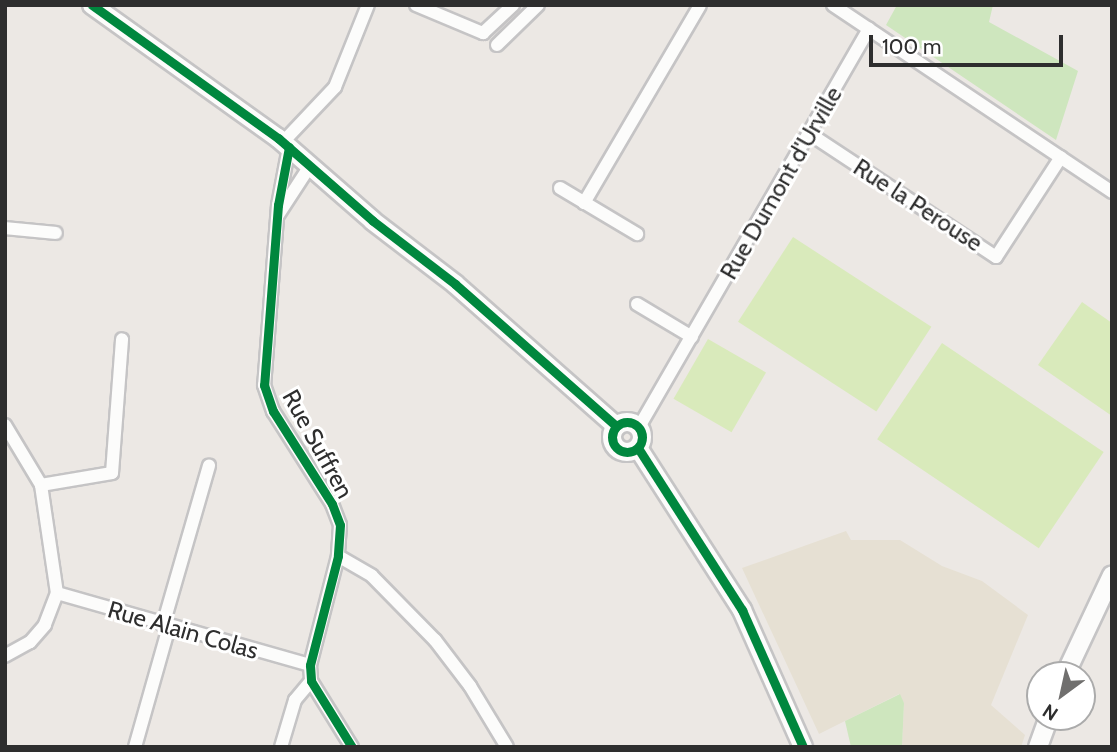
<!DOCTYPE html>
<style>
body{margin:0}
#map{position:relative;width:1117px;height:752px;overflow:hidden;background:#ece8e4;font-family:Cabin,sans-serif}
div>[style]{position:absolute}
.education>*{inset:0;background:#e6e0d3}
.green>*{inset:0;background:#cee6be}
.pitch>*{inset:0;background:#d9eabb;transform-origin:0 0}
.roads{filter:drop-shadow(2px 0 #c5c4c5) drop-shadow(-2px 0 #c5c4c5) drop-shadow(0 2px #c5c4c5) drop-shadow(0 -2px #c5c4c5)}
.minor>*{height:12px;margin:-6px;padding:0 6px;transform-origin:6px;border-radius:6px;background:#fcfcfb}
.secondary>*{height:18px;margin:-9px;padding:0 9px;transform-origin:9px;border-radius:9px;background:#fcfcfb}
.secondary>.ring{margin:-9px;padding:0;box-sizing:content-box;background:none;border:18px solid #fcfcfb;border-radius:50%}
.cycleway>*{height:9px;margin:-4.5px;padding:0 4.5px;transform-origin:4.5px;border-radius:4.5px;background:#00873e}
.cycleway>.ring{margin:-4.5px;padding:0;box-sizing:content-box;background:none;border:9px solid #00873e;border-radius:50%}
span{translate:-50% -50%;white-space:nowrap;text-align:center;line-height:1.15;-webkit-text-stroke:6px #fff;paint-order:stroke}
.street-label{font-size:24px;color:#2e2e2e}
.frame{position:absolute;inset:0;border:7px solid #2e2e2e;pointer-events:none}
.north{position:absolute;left:1026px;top:661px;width:70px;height:70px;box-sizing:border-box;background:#fff;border:2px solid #ababab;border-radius:50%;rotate:213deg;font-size:19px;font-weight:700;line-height:28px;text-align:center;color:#2e2e2e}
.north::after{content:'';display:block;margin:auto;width:24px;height:32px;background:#706f6e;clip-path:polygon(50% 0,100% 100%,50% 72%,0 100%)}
.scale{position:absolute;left:869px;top:35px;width:194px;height:32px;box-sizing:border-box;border:4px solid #2e2e2e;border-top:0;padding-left:9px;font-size:21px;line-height:24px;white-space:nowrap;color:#2e2e2e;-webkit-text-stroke:5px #fff;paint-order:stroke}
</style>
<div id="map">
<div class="education">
<i style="clip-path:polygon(846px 531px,851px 540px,900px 540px,942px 566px,982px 581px,1028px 615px,991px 705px,1025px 735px,1021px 747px,902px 747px,904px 703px,899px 694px,819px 734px,742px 568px)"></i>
</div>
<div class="green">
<i style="clip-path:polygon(897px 5px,993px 5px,989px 22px,1078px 71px,1056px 140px,886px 25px)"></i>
<i style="clip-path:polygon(900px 694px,904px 703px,902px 747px,851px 747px,845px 721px)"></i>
</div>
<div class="pitch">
<i style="left:793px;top:237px;width:165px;height:101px;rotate:33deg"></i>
<i style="clip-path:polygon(1082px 302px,1112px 323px,1112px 416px,1038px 365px)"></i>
<i style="left:708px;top:339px;width:67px;height:69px;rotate:30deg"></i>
<i style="left:942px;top:343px;width:195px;height:116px;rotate:34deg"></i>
</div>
<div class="roads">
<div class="minor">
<i style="left:416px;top:5px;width:73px;rotate:22.7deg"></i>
<i style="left:483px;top:33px;width:41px;rotate:-43deg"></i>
<i style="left:833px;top:5px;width:336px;rotate:33.8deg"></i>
<i style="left:497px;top:45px;width:57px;rotate:-44.3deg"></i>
<i style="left:810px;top:134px;width:223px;rotate:33.5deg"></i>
<i style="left:996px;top:257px;width:119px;rotate:-57deg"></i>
<i style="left:283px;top:142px;width:76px;rotate:-46.6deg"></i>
<i style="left:335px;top:87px;width:88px;rotate:-68.1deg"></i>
<i style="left:289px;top:147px;width:59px;rotate:100.7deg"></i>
<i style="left:278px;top:205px;width:181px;rotate:94.4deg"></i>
<i style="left:264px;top:385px;width:28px;rotate:71deg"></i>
<i style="left:273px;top:411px;width:110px;rotate:57.6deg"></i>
<i style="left:332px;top:504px;width:22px;rotate:69deg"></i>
<i style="left:340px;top:525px;width:31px;rotate:94deg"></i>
<i style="left:338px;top:556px;width:113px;rotate:104.4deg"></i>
<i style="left:310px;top:665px;width:16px;rotate:86deg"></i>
<i style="left:311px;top:681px;width:78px;rotate:58.2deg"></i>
<i style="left:560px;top:188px;width:90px;rotate:30.9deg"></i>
<i style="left:584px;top:203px;width:229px;rotate:-59.6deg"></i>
<i style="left:278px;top:215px;width:59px;rotate:-56.9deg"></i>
<i style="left:5px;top:228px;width:51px;rotate:5.6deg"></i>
<i style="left:637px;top:304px;width:64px;rotate:31deg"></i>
<i style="left:5px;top:425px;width:70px;rotate:59deg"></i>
<i style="left:41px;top:485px;width:109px;rotate:81.6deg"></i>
<i style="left:57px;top:593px;width:34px;rotate:111deg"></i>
<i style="left:45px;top:625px;width:23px;rotate:131deg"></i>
<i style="left:30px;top:642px;width:29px;rotate:151deg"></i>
<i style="left:639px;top:427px;width:460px;rotate:-60deg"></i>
<i style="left:41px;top:485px;width:72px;rotate:-9.6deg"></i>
<i style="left:112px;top:473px;width:134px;rotate:-85.7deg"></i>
<i style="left:338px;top:556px;width:39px;rotate:30deg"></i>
<i style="left:372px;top:576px;width:90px;rotate:45.5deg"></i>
<i style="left:435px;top:640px;width:58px;rotate:52.7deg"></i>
<i style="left:470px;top:686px;width:71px;rotate:58.8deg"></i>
<i style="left:57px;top:593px;width:263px;rotate:15.9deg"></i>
<i style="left:163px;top:625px;width:166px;rotate:-73.9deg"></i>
<i style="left:135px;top:747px;width:125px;rotate:-74.2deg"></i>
<i style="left:281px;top:747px;width:49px;rotate:-73.4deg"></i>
<i style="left:295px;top:700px;width:25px;rotate:-50deg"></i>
</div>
<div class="secondary">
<i style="left:92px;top:5px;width:229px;rotate:35.6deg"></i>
<i style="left:278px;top:138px;width:126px;rotate:41.1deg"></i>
<i style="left:373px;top:221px;width:103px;rotate:37.5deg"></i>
<i style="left:455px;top:284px;width:215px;rotate:41.4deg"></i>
<i class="ring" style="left:612px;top:422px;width:12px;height:12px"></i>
<i style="left:638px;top:448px;width:193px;rotate:57.3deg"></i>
<i style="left:742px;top:610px;width:150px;rotate:66deg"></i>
<i style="left:1065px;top:675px;width:110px;rotate:-64.8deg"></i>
<i style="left:1038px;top:747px;width:32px;rotate:-70deg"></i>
</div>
</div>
<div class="cycleway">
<i style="left:92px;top:5px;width:229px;rotate:35.6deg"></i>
<i style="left:278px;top:138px;width:126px;rotate:41.1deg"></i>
<i style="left:373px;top:221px;width:103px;rotate:37.5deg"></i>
<i style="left:455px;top:284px;width:215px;rotate:41.4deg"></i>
<i style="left:289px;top:147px;width:59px;rotate:100.7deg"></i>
<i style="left:278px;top:205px;width:181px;rotate:94.4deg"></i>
<i style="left:264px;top:385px;width:28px;rotate:71deg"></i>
<i style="left:273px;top:411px;width:110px;rotate:57.6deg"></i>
<i style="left:332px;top:504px;width:22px;rotate:69deg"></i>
<i style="left:340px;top:525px;width:31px;rotate:94deg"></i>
<i style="left:338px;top:556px;width:113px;rotate:104.4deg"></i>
<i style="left:310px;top:665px;width:16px;rotate:86deg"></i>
<i style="left:311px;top:681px;width:78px;rotate:58.2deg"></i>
<i class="ring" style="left:612px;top:422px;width:21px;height:21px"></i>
<i style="left:638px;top:448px;width:193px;rotate:57.3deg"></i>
<i style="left:742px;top:610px;width:150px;rotate:66deg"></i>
</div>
<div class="street-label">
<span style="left:781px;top:183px;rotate:-60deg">Rue Dumont d'Urville</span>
<span style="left:918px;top:205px;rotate:33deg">Rue la Perouse</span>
<span style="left:318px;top:444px;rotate:61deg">Rue Suffren</span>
<span style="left:183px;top:630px;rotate:16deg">Rue Alain Colas</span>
</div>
<div class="frame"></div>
<div class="north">N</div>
<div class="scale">100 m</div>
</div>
